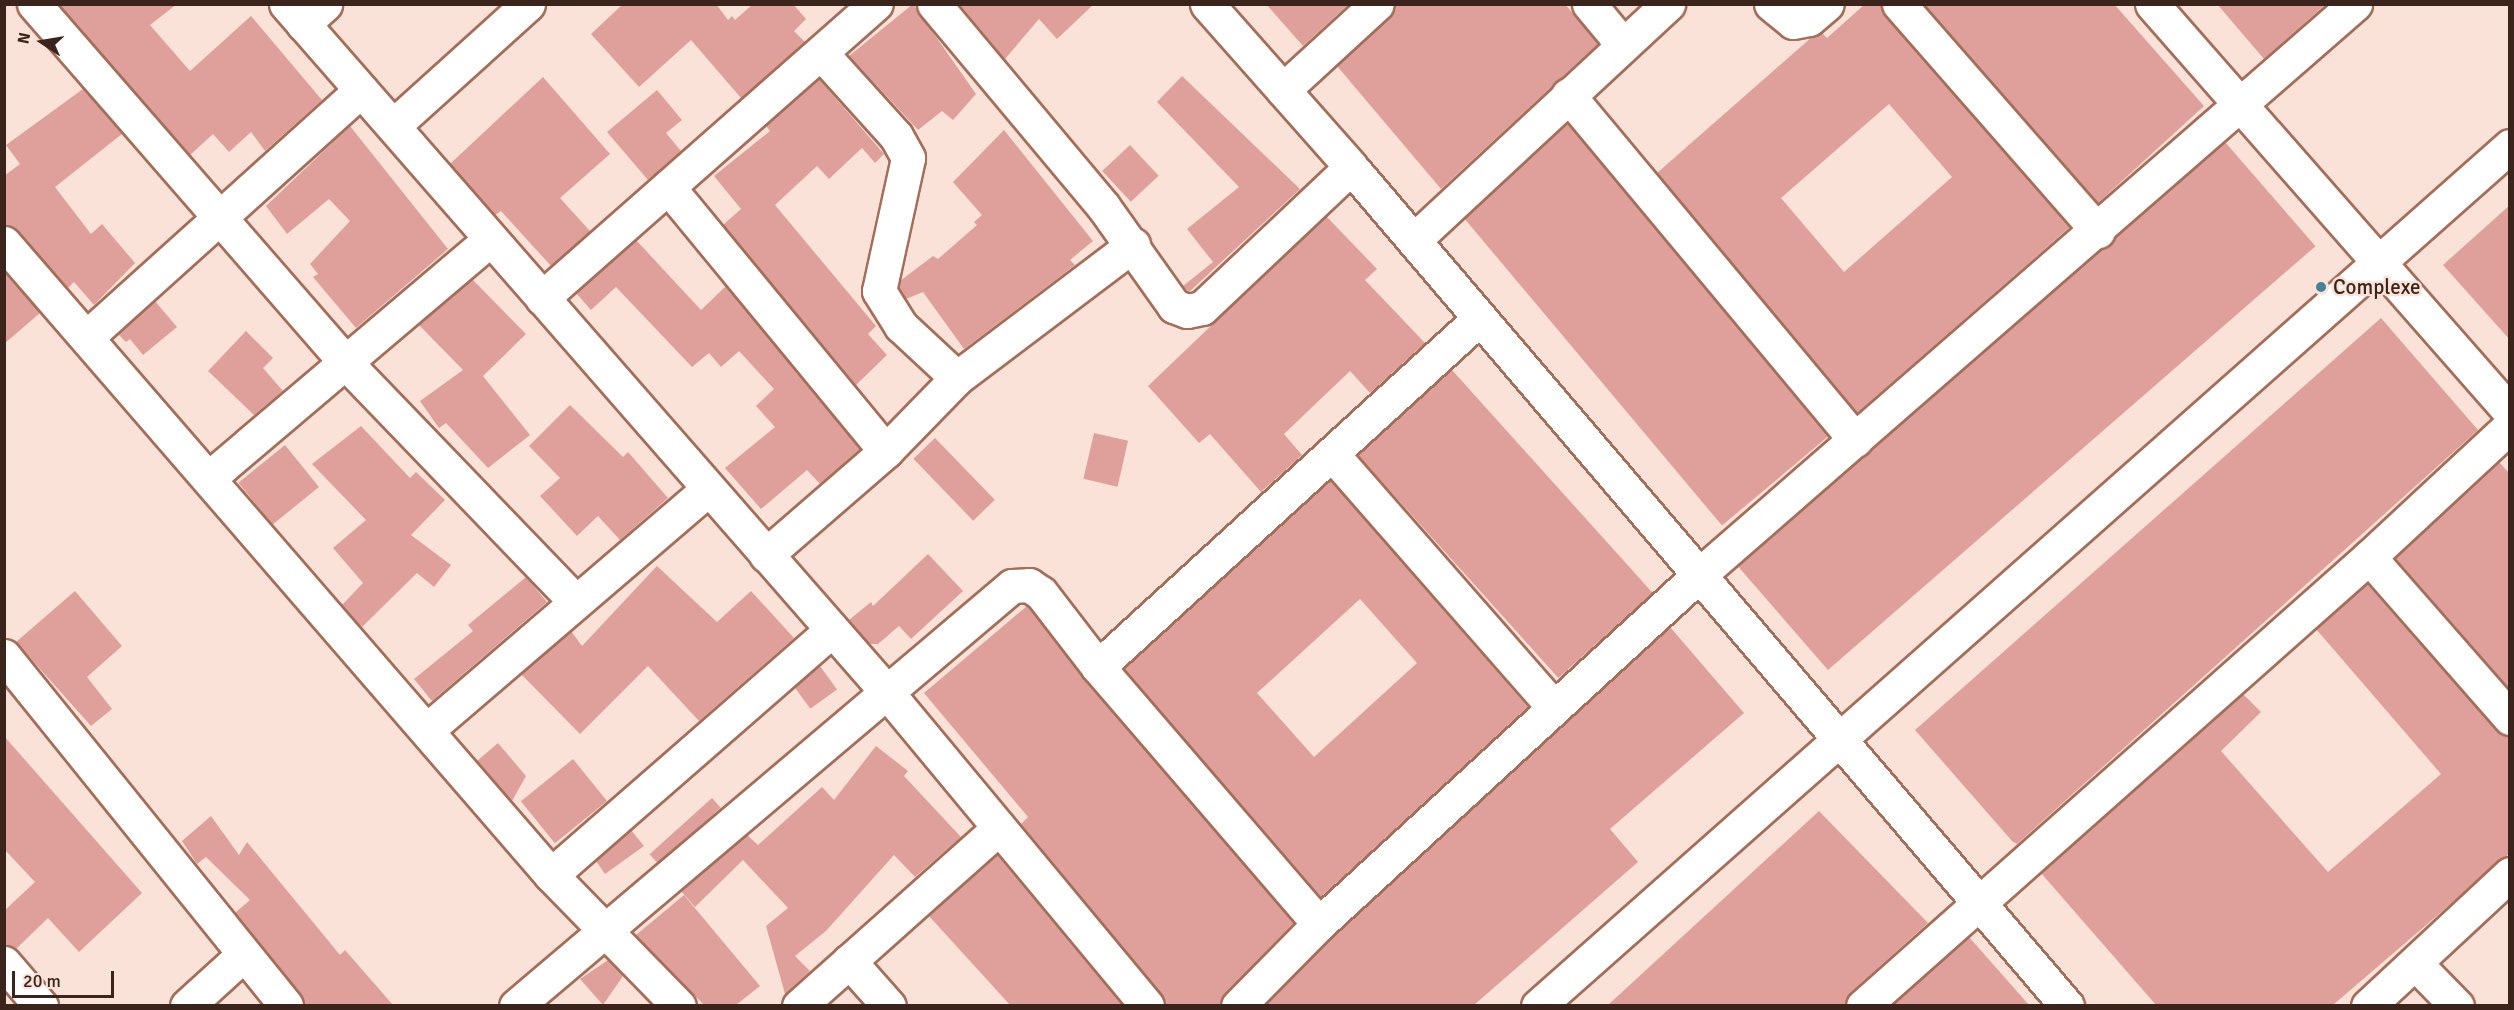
<!DOCTYPE html>
<style>
body{margin:0}
#map{position:relative;width:2514px;height:1010px;overflow:hidden;background:#fae2d8;font-family:Signika,sans-serif}
div>[style]{position:absolute}
.building>*{inset:0;background:#dfa09c;transform-origin:0 0}
.roads{filter:drop-shadow(2px 0 #a46e58) drop-shadow(-2px 0 #a46e58) drop-shadow(0 2px #a46e58) drop-shadow(0 -2px #a46e58)}
.minor>*{height:33px;margin:-16.5px;padding:0 16.5px;transform-origin:16.5px;border-radius:16.5px;background:#fff}
.tertiary>*{height:33px;margin:-16.5px;padding:0 16.5px;transform-origin:16.5px;border-radius:16.5px;background:#fff}
.dots>*{width:16px;height:16px;translate:-50% -50%;box-sizing:border-box;border:3px solid #fae2d8;border-radius:50%}
span{translate:-50% -50%;white-space:nowrap;text-align:center;line-height:1.15;-webkit-text-stroke:5px #fae2d8;paint-order:stroke}
.poi-label{font-size:21px;color:#3b241c}
.left{translate:0 -50%;text-align:left}
.frame{position:absolute;inset:0;border:6px solid #3b241c;pointer-events:none}
.north{position:absolute;left:12px;top:12px;width:60px;height:60px;-webkit-text-stroke:4px #fae2d8;paint-order:stroke;rotate:282deg;font-size:16px;font-weight:700;line-height:24px;text-align:center;color:#3b241c}
.north::after{content:'';display:block;margin:auto;width:21px;height:27px;background:#3b241c;clip-path:polygon(50% 0,100% 100%,50% 72%,0 100%)}
.scale{position:absolute;left:12px;top:971px;width:102px;height:27px;box-sizing:border-box;border:3px solid #3b241c;border-top:0;padding-left:8px;font-size:18px;line-height:21px;white-space:nowrap;color:#3b241c;-webkit-text-stroke:4px #fae2d8;paint-order:stroke}
</style>
<div id="map">
<div class="building">
<i style="clip-path:polygon(59px 4px,177px 4px,150px 25px,190px 71px,251px 16px,322px 100px,265px 151px,251px 132px,229px 152px,213px 134px,190px 155px)"></i>
<i style="clip-path:polygon(623px 4px,716px 4px,728px 20px,732px 16px,735px 20px,753px 4px,793px 4px,806px 19px,794px 31px,805px 42px,741px 98px,691px 40px,639px 87px,591px 34px)"></i>
<i style="clip-path:polygon(913px 4px,976px 94px,953px 120px,942px 111px,918px 130px,849px 56px)"></i>
<i style="clip-path:polygon(959px 4px,1094px 4px,1057px 39px,1039px 19px,1005px 59px)"></i>
<i style="clip-path:polygon(1266px 4px,1349px 4px,1303px 46px)"></i>
<i style="clip-path:polygon(1395px 4px,1565px 4px,1598px 44px,1441px 189px,1337px 66px,1390px 18px)"></i>
<i style="clip-path:polygon(evenodd,1865px 4px,1881px 4px,1885px 16px,2070px 227px,1857px 413px,1657px 173px,1812px 37px,1822px 33px,1827px 38px,1865px 4px,1889px 104px,1952px 177px,1844px 272px,1781px 198px,1889px 104px)"></i>
<i style="clip-path:polygon(1924px 4px,2114px 4px,2204px 106px,2098px 203px)"></i>
<i style="clip-path:polygon(2217px 4px,2326px 4px,2264px 59px)"></i>
<i style="clip-path:polygon(1182px 76px,1300px 189px,1189px 292px,1183px 286px,1213px 262px,1187px 229px,1239px 187px,1157px 102px)"></i>
<i style="clip-path:polygon(543px 77px,610px 154px,560px 198px,590px 231px,551px 266px,501px 211px,495px 215px,450px 164px)"></i>
<i style="clip-path:polygon(819px 79px,884px 154px,875px 163px,862px 148px,829px 179px,817px 166px,775px 205px,876px 326px,868px 334px,887px 355px,856px 385px,723px 225px,741px 209px,714px 176px,770px 131px,766px 126px)"></i>
<i style="clip-path:polygon(83px 89px,122px 134px,55px 187px,91px 234px,102px 224px,135px 263px,94px 305px,74px 282px,68px 288px,18px 231px,4px 225px,4px 176px,20px 164px,6px 145px)"></i>
<i style="clip-path:polygon(657px 90px,682px 120px,666px 133px,681px 151px,648px 180px,607px 132px)"></i>
<i style="left:1567px;top:123px;width:408px;height:140px;rotate:50deg"></i>
<i style="clip-path:polygon(350px 126px,448px 249px,356px 328px,313px 277px,318px 274px,310px 264px,350px 221px,329px 199px,287px 234px,266px 206px)"></i>
<i style="clip-path:polygon(1004px 130px,1093px 241px,1070px 260px,1075px 265px,964px 349px,923px 292px,906px 299px,899px 288px,900px 281px,933px 256px,938px 259px,977px 225px,974px 222px,982px 215px,953px 182px)"></i>
<i style="left:2225px;top:142px;width:138px;height:646px;rotate:49deg"></i>
<i style="left:1130px;top:145px;width:42px;height:38px;rotate:47deg"></i>
<i style="clip-path:polygon(2510px 205px,2510px 340px,2443px 265px)"></i>
<i style="clip-path:polygon(1326px 216px,1377px 269px,1365px 280px,1425px 343px,1370px 393px,1350px 371px,1284px 434px,1302px 455px,1261px 492px,1210px 434px,1199px 443px,1148px 386px)"></i>
<i style="clip-path:polygon(636px 240px,701px 310px,726px 286px,860px 449px,820px 484px,807px 470px,761px 509px,725px 468px,775px 427px,756px 406px,774px 389px,739px 351px,721px 367px,709px 353px,692px 367px,616px 287px,591px 310px,576px 293px)"></i>
<i style="clip-path:polygon(4px 272px,40px 313px,4px 344px)"></i>
<i style="clip-path:polygon(472px 279px,526px 334px,483px 376px,530px 435px,488px 468px,446px 423px,439px 428px,420px 401px,463px 370px,419px 325px)"></i>
<i style="clip-path:polygon(155px 301px,177px 327px,143px 355px,130px 339px,126px 342px,118px 334px)"></i>
<i style="clip-path:polygon(2381px 318px,2478px 430px,2017px 844px,2012px 841px,1915px 730px)"></i>
<i style="clip-path:polygon(246px 331px,273px 358px,263px 368px,283px 391px,254px 415px,208px 371px)"></i>
<i style="left:1452px;top:370px;width:300px;height:127px;rotate:48deg"></i>
<i style="clip-path:polygon(570px 405px,623px 457px,628px 452px,668px 498px,620px 540px,598px 516px,577px 536px,540px 496px,560px 478px,529px 446px)"></i>
<i style="clip-path:polygon(361px 426px,410px 478px,416px 472px,445px 500px,411px 535px,451px 565px,434px 587px,417px 573px,362px 627px,342px 605px,363px 583px,333px 548px,366px 520px,312px 464px)"></i>
<i style="left:1094px;top:433px;width:35px;height:47px;rotate:13deg"></i>
<i style="left:935px;top:438px;width:86px;height:30px;rotate:46deg"></i>
<i style="left:285px;top:445px;width:54px;height:60px;rotate:51deg"></i>
<i style="clip-path:polygon(2499px 462px,2510px 474px,2510px 689px,2395px 558px)"></i>
<i style="clip-path:polygon(evenodd,1330px 480px,1528px 707px,1321px 897px,1124px 669px,1330px 480px,1360px 599px,1417px 663px,1314px 757px,1257px 693px,1360px 599px)"></i>
<i style="clip-path:polygon(928px 554px,963px 591px,911px 639px,899px 626px,878px 644px,869px 644px,849px 620px,871px 602px,873px 606px)"></i>
<i style="clip-path:polygon(657px 566px,717px 622px,751px 591px,794px 638px,699px 721px,648px 666px,580px 734px,521px 674px,571px 631px,582px 646px)"></i>
<i style="clip-path:polygon(526px 577px,547px 602px,432px 701px,414px 679px,473px 631px,468px 625px)"></i>
<i style="clip-path:polygon(2367px 584px,2496px 730px,2510px 736px,2510px 853px,2333px 1005px,2156px 1005px,2041px 873px,2243px 694px,2261px 712px,2221px 751px,2328px 872px,2441px 774px,2316px 629px)"></i>
<i style="clip-path:polygon(75px 591px,122px 646px,87px 677px,112px 709px,91px 726px,16px 642px)"></i>
<i style="clip-path:polygon(1027px 606px,1294px 923px,1225px 993px,1220px 1005px,1165px 1005px,1161px 994px,1021px 824px,1028px 817px,924px 693px)"></i>
<i style="clip-path:polygon(1670px 627px,1744px 713px,1610px 829px,1638px 862px,1474px 1005px,1265px 1005px,1332px 938px)"></i>
<i style="left:820px;top:666px;width:29px;height:33px;rotate:54deg"></i>
<i style="clip-path:polygon(4px 736px,142px 893px,79px 952px,48px 918px,16px 949px,4px 945px,4px 911px,35px 882px,4px 849px)"></i>
<i style="clip-path:polygon(498px 743px,526px 776px,512px 801px,477px 761px)"></i>
<i style="clip-path:polygon(876px 746px,908px 771px,904px 776px,961px 837px,915px 877px,894px 855px,826px 931px,795px 956px,810px 971px,785px 994px,766px 926px,788px 908px,743px 860px,695px 907px,681px 891px,747px 835px,758px 845px,822px 787px,834px 800px)"></i>
<i style="left:573px;top:759px;width:54px;height:67px;rotate:51deg"></i>
<i style="left:712px;top:798px;width:13px;height:84px;rotate:48deg"></i>
<i style="clip-path:polygon(1819px 811px,1928px 923px,1851px 992px,1845px 1005px,1608px 1005px)"></i>
<i style="clip-path:polygon(211px 816px,239px 855px,247px 842px,340px 955px,345px 950px,393px 1005px,304px 1005px,301px 994px,235px 913px,250px 900px,206px 857px,197px 864px,182px 841px)"></i>
<i style="clip-path:polygon(631px 830px,644px 846px,605px 874px,596px 861px)"></i>
<i style="clip-path:polygon(997px 855px,1122px 1005px,1010px 1005px,929px 916px)"></i>
<i style="clip-path:polygon(684px 895px,760px 986px,736px 1005px,704px 1005px,636px 935px)"></i>
<i style="clip-path:polygon(1969px 937px,2029px 1005px,1892px 1005px)"></i>
<i style="clip-path:polygon(608px 960px,623px 976px,603px 1005px,580px 979px)"></i>
</div>
<div class="roads">
<div class="minor">
<i style="left:34px;top:4px;width:476px;rotate:49deg"></i>
<i style="left:346px;top:363px;width:330px;rotate:46.1deg"></i>
<i style="left:286px;top:4px;width:911px;rotate:48.87deg"></i>
<i style="left:885px;top:690px;width:410px;rotate:50.3deg"></i>
<i style="left:934px;top:4px;width:263px;rotate:50.1deg"></i>
<i style="left:1103px;top:206px;width:123px;rotate:54.6deg"></i>
<i style="left:1174px;top:306px;width:14px;rotate:21deg"></i>
<i style="left:1187px;top:311px;width:15px;rotate:-11deg"></i>
<i style="left:1202px;top:308px;width:205px;rotate:-43.4deg"></i>
<i style="left:1207px;top:4px;width:217px;rotate:48.5deg"></i>
<i style="left:1351px;top:167px;width:1103px;rotate:49.52deg"></i>
<i style="left:1589px;top:4px;width:53px;rotate:50.3deg"></i>
<i style="left:1771px;top:4px;width:28px;rotate:39deg"></i>
<i style="left:1793px;top:22px;width:16px;rotate:-11deg"></i>
<i style="left:1809px;top:19px;width:23px;rotate:-40deg"></i>
<i style="left:1899px;top:4px;width:302px;rotate:48.8deg"></i>
<i style="left:303px;top:24px;width:30px;rotate:-42deg"></i>
<i style="left:821px;top:53px;width:112px;rotate:47.9deg"></i>
<i style="left:896px;top:136px;width:25px;rotate:61deg"></i>
<i style="left:908px;top:158px;width:136px;rotate:102.3deg"></i>
<i style="left:879px;top:291px;width:41px;rotate:57.8deg"></i>
<i style="left:901px;top:326px;width:76px;rotate:42.9deg"></i>
<i style="left:1283px;top:90px;width:127px;rotate:-42.5deg"></i>
<i style="left:1568px;top:95px;width:449px;rotate:50.2deg"></i>
<i style="left:393px;top:126px;width:182px;rotate:-42.1deg"></i>
<i style="left:668px;top:187px;width:342px;rotate:50.5deg"></i>
<i style="left:1414px;top:240px;width:347px;rotate:-42.9deg"></i>
<i style="left:4px;top:243px;width:836px;rotate:49.12deg"></i>
<i style="left:551px;top:875px;width:183px;rotate:45.7deg"></i>
<i style="left:542px;top:298px;width:445px;rotate:-41.4deg"></i>
<i style="left:89px;top:335px;width:366px;rotate:-42deg"></i>
<i style="left:1332px;top:454px;width:337px;rotate:48.8deg"></i>
<i style="left:210px;top:477px;width:368px;rotate:-40.3deg"></i>
<i style="left:766px;top:555px;width:159px;rotate:-40.9deg"></i>
<i style="left:886px;top:451px;width:102px;rotate:-45.8deg"></i>
<i style="left:957px;top:378px;width:221px;rotate:-37.1deg"></i>
<i style="left:2369px;top:557px;width:214px;rotate:48.8deg"></i>
<i style="left:4px;top:656px;width:449px;rotate:51.1deg"></i>
<i style="left:1098px;top:667px;width:517px;rotate:-42.42deg"></i>
<i style="left:427px;top:730px;width:370px;rotate:-40.6deg"></i>
<i style="left:551px;top:875px;width:373px;rotate:-41.1deg"></i>
<i style="left:849px;top:961px;width:60px;rotate:48.4deg"></i>
<i style="left:4px;top:963px;width:57px;rotate:49.3deg"></i>
<i style="left:2415px;top:963px;width:60px;rotate:45.7deg"></i>
<i style="left:187px;top:1006px;width:77px;rotate:-42.4deg"></i>
<i style="left:516px;top:1006px;width:650px;rotate:-40.26deg"></i>
<i style="left:1012px;top:586px;width:17px;rotate:-3deg"></i>
<i style="left:1029px;top:585px;width:14px;rotate:34deg"></i>
<i style="left:1041px;top:593px;width:93px;rotate:52.4deg"></i>
<i style="left:1098px;top:667px;width:339px;rotate:49.3deg"></i>
<i style="left:799px;top:1006px;width:268px;rotate:-41.7deg"></i>
<i style="left:1238px;top:1006px;width:115px;rotate:-45.4deg"></i>
<i style="left:1319px;top:924px;width:516px;rotate:-42.57deg"></i>
<i style="left:1699px;top:575px;width:870px;rotate:-41.04deg"></i>
<i style="left:1538px;top:1006px;width:1298px;rotate:-41.5deg"></i>
<i style="left:1863px;top:1006px;width:676px;rotate:-41.58deg"></i>
<i style="left:2369px;top:557px;width:192px;rotate:-42.9deg"></i>
<i style="left:2368px;top:1006px;width:194px;rotate:-42.9deg"></i>
</div>
<div class="tertiary">
<i style="left:2152px;top:4px;width:543px;rotate:48.73deg"></i>
</div>
</div>
<div class="dots">
<i style="left:2321px;top:287px;background:#448298"></i>
</div>
<div class="poi-label">
<span class="left" style="left:2333px;top:287px">Complexe</span>
</div>
<div class="frame"></div>
<div class="north">N</div>
<div class="scale">20 m</div>
</div>
